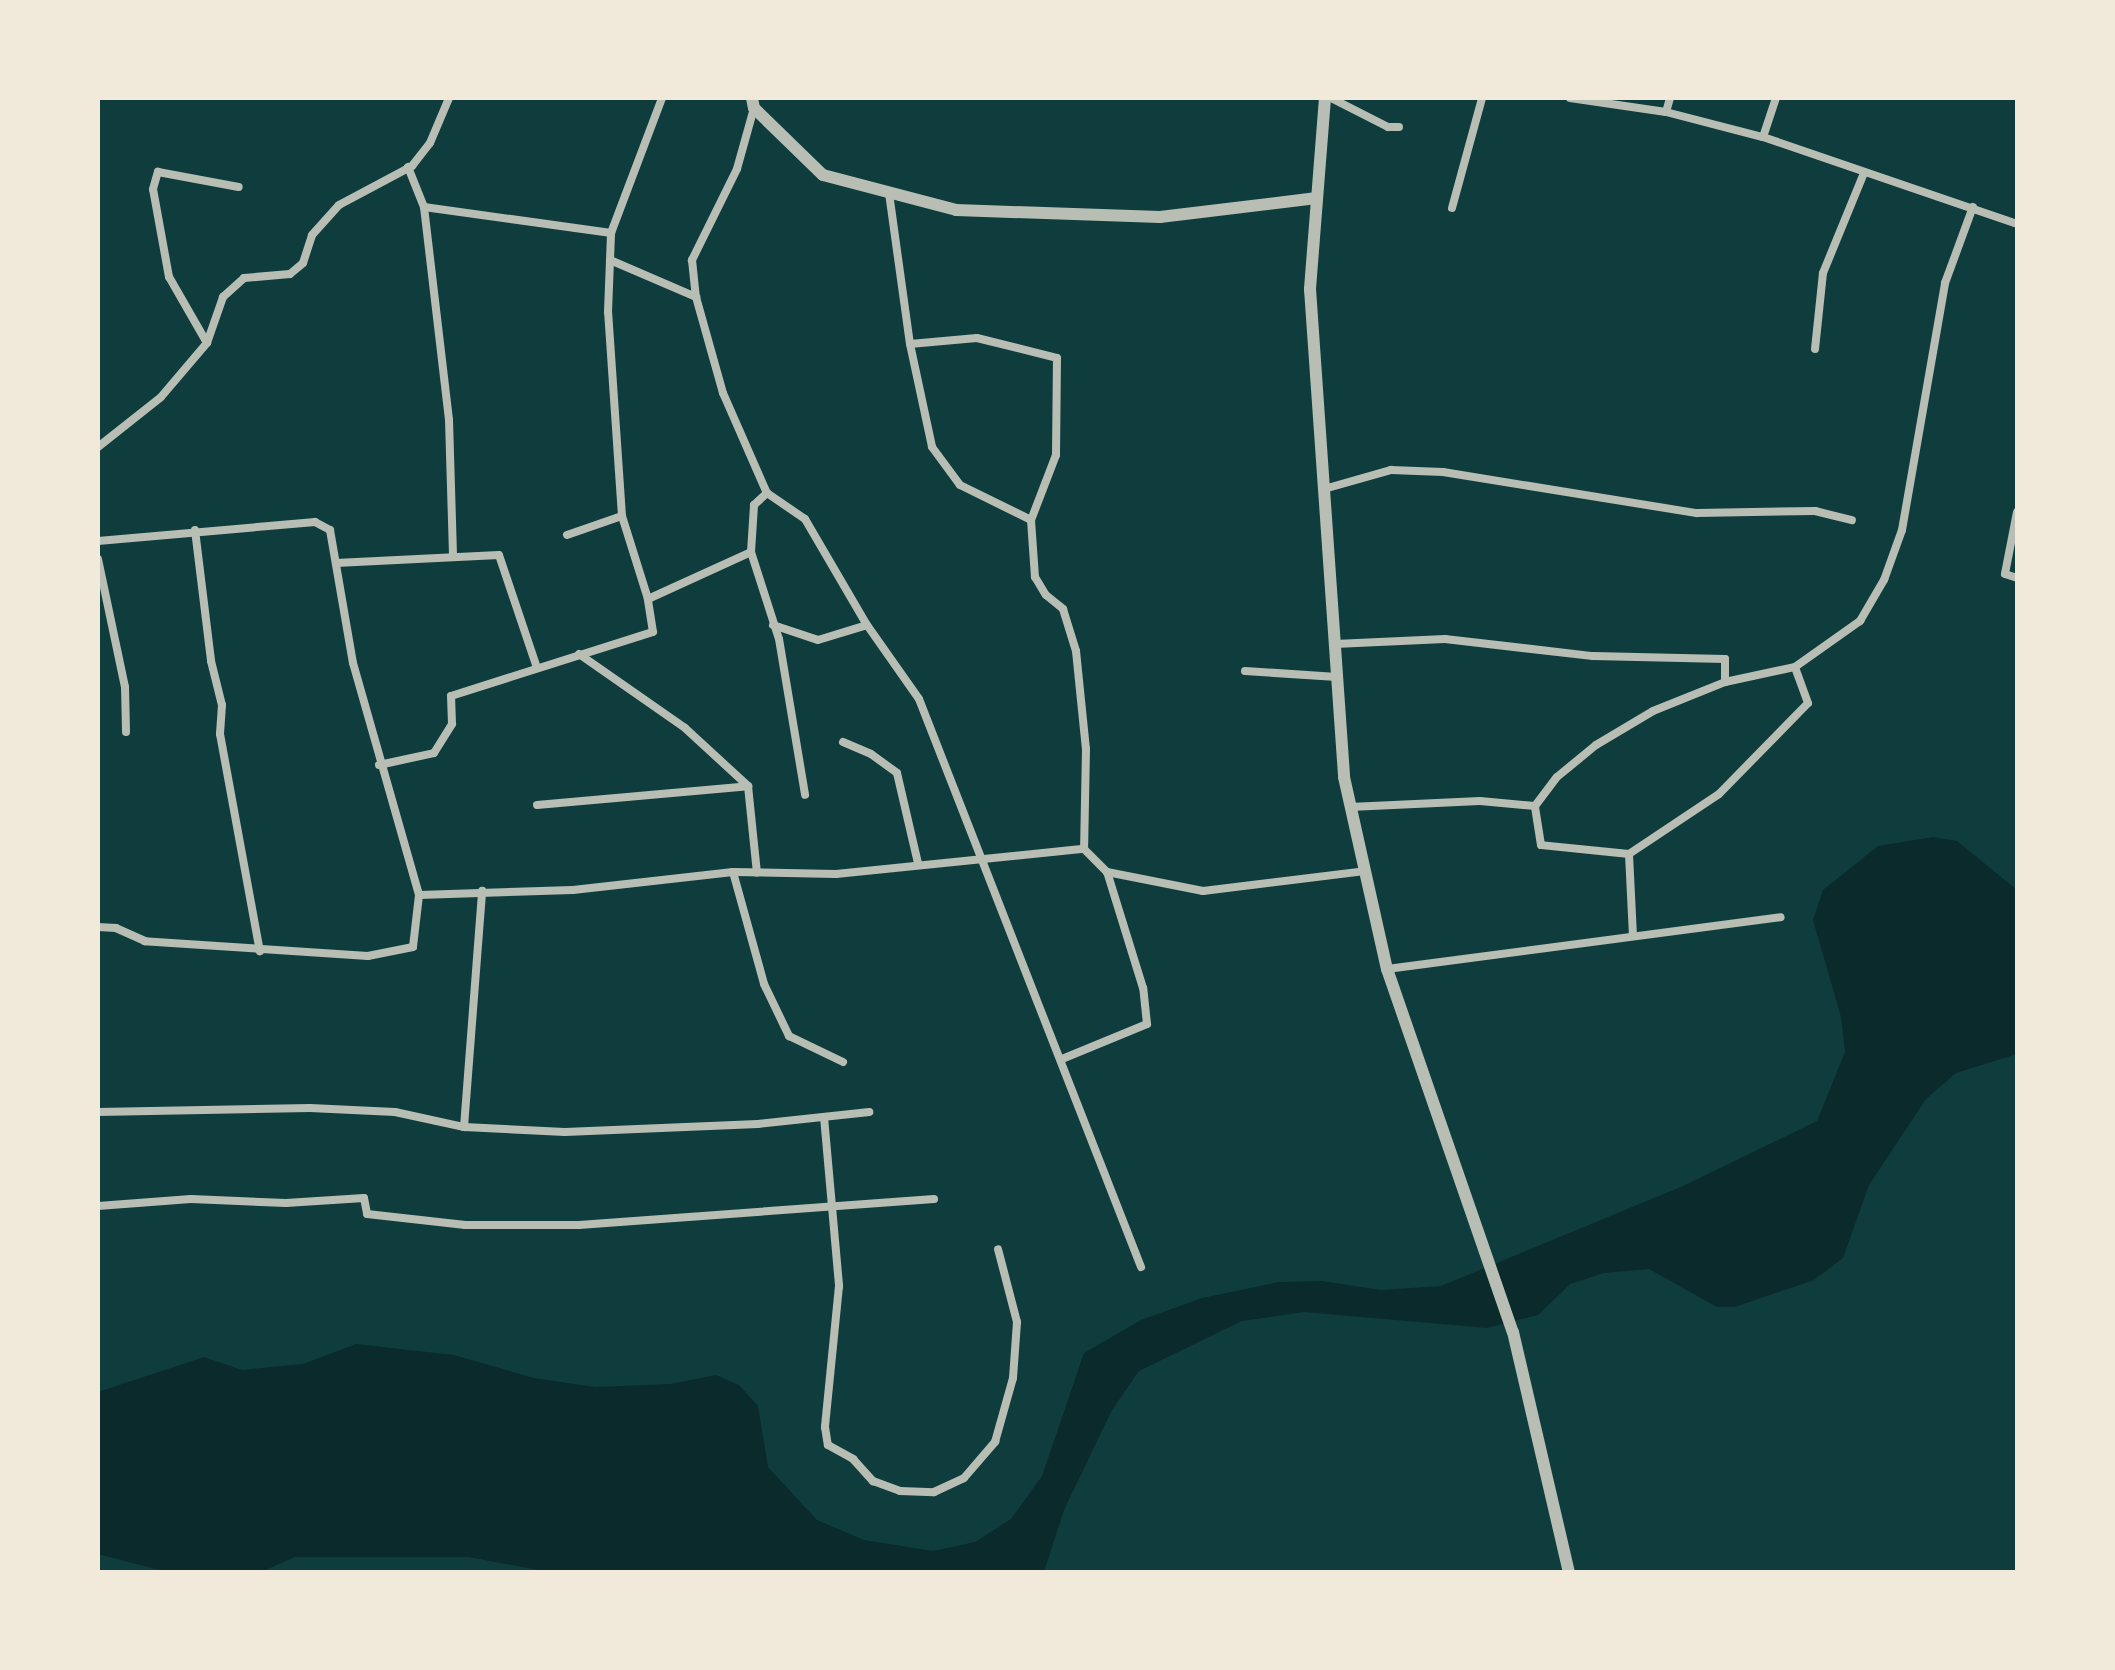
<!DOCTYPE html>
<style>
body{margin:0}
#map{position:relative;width:2115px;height:1670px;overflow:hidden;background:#0f3d3e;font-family:Ubuntu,sans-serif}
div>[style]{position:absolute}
.water>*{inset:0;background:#0a2a2b}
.minor>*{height:8px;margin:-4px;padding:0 4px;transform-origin:4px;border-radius:4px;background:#b8beb3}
.tertiary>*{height:12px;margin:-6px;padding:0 6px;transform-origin:6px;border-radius:6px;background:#b8beb3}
span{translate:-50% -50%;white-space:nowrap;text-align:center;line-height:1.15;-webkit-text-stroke:8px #f1e9da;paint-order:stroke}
.frame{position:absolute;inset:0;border:100px solid #f1e9da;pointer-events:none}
</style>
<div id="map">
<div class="water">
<i style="clip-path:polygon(1933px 837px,1957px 841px,2017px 890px,2017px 1054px,1956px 1073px,1926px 1099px,1869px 1185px,1843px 1258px,1814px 1280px,1735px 1307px,1717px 1307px,1649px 1269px,1604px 1273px,1570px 1284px,1538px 1315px,1487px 1328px,1304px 1312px,1242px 1321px,1139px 1371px,1112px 1410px,1064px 1510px,1044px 1572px,549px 1572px,469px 1557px,295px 1557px,261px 1572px,167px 1572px,98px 1554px,98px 1392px,204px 1357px,242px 1370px,303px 1364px,356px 1344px,454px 1355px,534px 1378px,595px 1387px,670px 1384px,716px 1375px,739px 1385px,758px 1406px,768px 1467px,817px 1520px,864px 1540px,933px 1551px,975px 1542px,1011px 1519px,1042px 1476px,1084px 1353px,1141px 1320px,1202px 1298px,1279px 1282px,1322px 1281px,1381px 1290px,1441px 1286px,1683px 1186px,1817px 1121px,1845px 1052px,1841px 1017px,1813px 920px,1823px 890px,1878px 846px)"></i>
</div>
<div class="minor">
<i style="left:1331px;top:98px;width:64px;rotate:27deg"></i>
<i style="left:1388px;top:127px;width:11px"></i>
<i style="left:1570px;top:98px;width:97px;rotate:8.3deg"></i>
<i style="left:1666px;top:112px;width:100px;rotate:14.5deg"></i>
<i style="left:1763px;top:137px;width:268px;rotate:18.9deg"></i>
<i style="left:754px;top:108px;width:63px;rotate:105.6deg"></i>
<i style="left:737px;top:169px;width:102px;rotate:116.3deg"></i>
<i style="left:692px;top:260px;width:37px;rotate:84deg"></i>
<i style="left:696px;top:297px;width:100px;rotate:74.3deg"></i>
<i style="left:723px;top:393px;width:109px;rotate:66.3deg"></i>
<i style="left:767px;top:493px;width:46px;rotate:34.4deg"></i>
<i style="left:805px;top:519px;width:123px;rotate:59.7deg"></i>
<i style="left:867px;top:625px;width:90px;rotate:54.9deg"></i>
<i style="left:919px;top:699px;width:610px;rotate:68.65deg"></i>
<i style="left:1666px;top:112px;width:15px;rotate:-74deg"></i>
<i style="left:1763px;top:137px;width:41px;rotate:-71.6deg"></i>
<i style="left:408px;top:167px;width:43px;rotate:68.2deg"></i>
<i style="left:424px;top:207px;width:189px;rotate:7.9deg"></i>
<i style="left:889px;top:193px;width:152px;rotate:82.1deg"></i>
<i style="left:910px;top:344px;width:105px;rotate:77.9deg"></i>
<i style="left:932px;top:447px;width:47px;rotate:53.6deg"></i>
<i style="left:960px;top:485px;width:79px;rotate:26.2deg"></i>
<i style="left:424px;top:207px;width:214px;rotate:83.3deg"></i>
<i style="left:449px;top:420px;width:136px;rotate:88.3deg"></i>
<i style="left:1452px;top:208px;width:114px;rotate:-74.7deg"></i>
<i style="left:610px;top:260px;width:94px;rotate:23.3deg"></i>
<i style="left:207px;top:343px;width:76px;rotate:-119.9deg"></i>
<i style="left:169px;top:277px;width:89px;rotate:-100.3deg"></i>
<i style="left:153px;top:189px;width:18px;rotate:-74deg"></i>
<i style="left:158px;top:172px;width:82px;rotate:10.5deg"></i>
<i style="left:910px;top:344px;width:67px;rotate:-5.1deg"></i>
<i style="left:977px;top:338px;width:82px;rotate:14deg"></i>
<i style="left:1057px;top:358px;width:97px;rotate:90.6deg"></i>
<i style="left:1056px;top:455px;width:70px;rotate:111deg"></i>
<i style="left:1031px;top:520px;width:57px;rotate:86deg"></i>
<i style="left:1035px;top:577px;width:21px;rotate:59deg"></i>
<i style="left:1046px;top:595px;width:22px;rotate:39deg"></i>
<i style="left:1063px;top:609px;width:44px;rotate:72.8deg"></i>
<i style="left:1076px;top:651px;width:99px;rotate:84.2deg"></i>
<i style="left:1086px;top:749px;width:100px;rotate:91.1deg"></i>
<i style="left:1815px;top:349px;width:76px;rotate:-84deg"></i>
<i style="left:1823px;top:273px;width:108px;rotate:-67.7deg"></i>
<i style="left:98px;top:447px;width:80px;rotate:-38.4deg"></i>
<i style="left:161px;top:397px;width:71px;rotate:-49.6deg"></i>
<i style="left:207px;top:343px;width:49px;rotate:-70.8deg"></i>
<i style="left:223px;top:297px;width:28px;rotate:-42deg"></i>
<i style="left:244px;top:278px;width:46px;rotate:-5deg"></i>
<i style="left:290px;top:274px;width:17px;rotate:-40deg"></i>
<i style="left:303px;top:263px;width:29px;rotate:-72deg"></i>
<i style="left:312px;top:235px;width:40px;rotate:-48deg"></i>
<i style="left:339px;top:205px;width:83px;rotate:-28.1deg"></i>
<i style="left:412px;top:166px;width:29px;rotate:-52deg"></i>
<i style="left:430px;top:143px;width:49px;rotate:-67.1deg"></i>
<i style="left:1324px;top:489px;width:70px;rotate:-15.8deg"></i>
<i style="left:1391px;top:470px;width:52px;rotate:2.2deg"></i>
<i style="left:1443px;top:472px;width:257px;rotate:9.2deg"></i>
<i style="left:1697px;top:513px;width:118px;rotate:-1deg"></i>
<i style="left:1815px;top:511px;width:38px;rotate:14deg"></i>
<i style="left:2017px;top:512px;width:63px;rotate:101deg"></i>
<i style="left:2005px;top:574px;width:13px;rotate:18deg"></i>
<i style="left:195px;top:530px;width:132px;rotate:83deg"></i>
<i style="left:211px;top:661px;width:45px;rotate:76deg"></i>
<i style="left:222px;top:705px;width:29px;rotate:94deg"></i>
<i style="left:220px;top:734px;width:221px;rotate:79.6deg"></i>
<i style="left:567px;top:535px;width:58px;rotate:-19.1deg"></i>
<i style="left:98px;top:541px;width:218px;rotate:-5deg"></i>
<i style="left:315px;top:522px;width:17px;rotate:28deg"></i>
<i style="left:330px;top:530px;width:135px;rotate:80.2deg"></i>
<i style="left:353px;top:663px;width:241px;rotate:74.1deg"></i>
<i style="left:419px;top:895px;width:52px;rotate:96.6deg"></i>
<i style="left:413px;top:947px;width:46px;rotate:168.7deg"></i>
<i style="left:368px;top:956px;width:224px;rotate:-176.2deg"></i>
<i style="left:145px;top:941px;width:32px;rotate:-156deg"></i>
<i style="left:116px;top:928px;width:18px;rotate:-177deg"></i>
<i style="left:751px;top:552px;width:91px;rotate:72.2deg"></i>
<i style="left:779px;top:639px;width:158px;rotate:80.5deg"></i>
<i style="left:98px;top:559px;width:131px;rotate:78.1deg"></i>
<i style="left:125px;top:687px;width:45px;rotate:88.7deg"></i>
<i style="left:336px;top:563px;width:163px;rotate:-2.8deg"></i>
<i style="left:499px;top:555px;width:119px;rotate:71.4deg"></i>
<i style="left:648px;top:599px;width:87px;rotate:-107.4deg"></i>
<i style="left:622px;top:516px;width:204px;rotate:-93.9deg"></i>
<i style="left:608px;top:312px;width:79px;rotate:-87.8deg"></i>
<i style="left:611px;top:233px;width:144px;rotate:-69.3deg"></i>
<i style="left:773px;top:625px;width:47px;rotate:18.4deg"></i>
<i style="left:818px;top:640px;width:51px;rotate:-17deg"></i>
<i style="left:1335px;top:644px;width:110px;rotate:-2.6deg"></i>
<i style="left:1445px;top:639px;width:149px;rotate:6.6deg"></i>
<i style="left:1593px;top:656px;width:132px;rotate:1.3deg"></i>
<i style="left:1725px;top:659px;width:23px;rotate:90deg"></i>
<i style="left:579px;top:654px;width:129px;rotate:34.9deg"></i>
<i style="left:685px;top:728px;width:86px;rotate:42.6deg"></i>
<i style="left:748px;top:786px;width:87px;rotate:84.1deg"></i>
<i style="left:1245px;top:671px;width:92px;rotate:3.7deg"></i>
<i style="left:843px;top:742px;width:30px;rotate:23deg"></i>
<i style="left:871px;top:754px;width:32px;rotate:36deg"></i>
<i style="left:897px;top:773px;width:92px;rotate:76.9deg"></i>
<i style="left:379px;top:765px;width:56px;rotate:-12.3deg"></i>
<i style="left:434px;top:753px;width:34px;rotate:-58deg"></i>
<i style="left:452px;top:724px;width:28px;rotate:-92deg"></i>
<i style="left:451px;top:696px;width:212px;rotate:-17.6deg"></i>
<i style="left:653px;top:632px;width:33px;rotate:-99deg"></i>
<i style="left:648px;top:599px;width:113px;rotate:-24.5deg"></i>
<i style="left:751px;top:552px;width:47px;rotate:-86.3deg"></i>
<i style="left:754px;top:505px;width:18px;rotate:-43deg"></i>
<i style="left:537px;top:805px;width:212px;rotate:-5.1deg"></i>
<i style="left:1350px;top:807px;width:130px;rotate:-2.6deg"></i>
<i style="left:1480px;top:801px;width:55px;rotate:5.2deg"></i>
<i style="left:1629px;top:854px;width:88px;rotate:-174.2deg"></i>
<i style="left:1541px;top:845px;width:39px;rotate:-99deg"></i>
<i style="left:1535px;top:806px;width:36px;rotate:-53deg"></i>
<i style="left:1557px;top:777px;width:50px;rotate:-39.4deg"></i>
<i style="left:1596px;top:745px;width:66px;rotate:-30.8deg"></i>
<i style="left:1653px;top:711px;width:78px;rotate:-21.9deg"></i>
<i style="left:1725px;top:682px;width:72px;rotate:-12.1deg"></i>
<i style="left:1795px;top:667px;width:80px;rotate:-35.3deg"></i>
<i style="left:1860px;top:621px;width:48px;rotate:-59.7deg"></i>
<i style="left:1884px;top:580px;width:53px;rotate:-70.2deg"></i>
<i style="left:1902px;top:530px;width:251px;rotate:-80.1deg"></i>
<i style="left:1945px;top:283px;width:81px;rotate:-69.8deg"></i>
<i style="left:733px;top:872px;width:116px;rotate:74.5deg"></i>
<i style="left:764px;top:984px;width:58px;rotate:64.3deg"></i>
<i style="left:789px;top:1036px;width:60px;rotate:25.7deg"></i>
<i style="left:419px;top:895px;width:154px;rotate:-1.9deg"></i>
<i style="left:573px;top:890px;width:161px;rotate:-6.4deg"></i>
<i style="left:733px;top:872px;width:103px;rotate:1.1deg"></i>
<i style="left:836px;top:874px;width:249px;rotate:-5.8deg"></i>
<i style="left:1084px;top:849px;width:33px;rotate:45deg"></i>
<i style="left:1107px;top:872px;width:98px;rotate:11.2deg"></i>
<i style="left:1203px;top:891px;width:163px;rotate:-7deg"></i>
<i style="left:1633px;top:936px;width:82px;rotate:-92.8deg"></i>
<i style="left:1629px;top:854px;width:108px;rotate:-33.7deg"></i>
<i style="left:1719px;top:794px;width:127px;rotate:-45.6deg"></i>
<i style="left:1808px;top:703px;width:38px;rotate:-110deg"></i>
<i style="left:1387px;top:969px;width:397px;rotate:-7.5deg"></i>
<i style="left:1062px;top:1059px;width:92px;rotate:-22.4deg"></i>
<i style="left:1147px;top:1024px;width:36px;rotate:-96deg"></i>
<i style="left:1143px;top:988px;width:121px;rotate:-107.2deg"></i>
<i style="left:98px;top:1112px;width:212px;rotate:-1.1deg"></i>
<i style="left:310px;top:1108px;width:85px;rotate:2.7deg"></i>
<i style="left:395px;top:1112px;width:71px;rotate:12.3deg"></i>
<i style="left:464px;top:1127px;width:101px;rotate:2.8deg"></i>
<i style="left:565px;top:1132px;width:193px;rotate:-2.4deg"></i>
<i style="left:758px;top:1124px;width:112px;rotate:-6.2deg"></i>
<i style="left:824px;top:1117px;width:170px;rotate:84.9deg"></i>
<i style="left:839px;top:1286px;width:142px;rotate:95.7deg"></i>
<i style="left:825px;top:1427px;width:18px;rotate:81deg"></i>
<i style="left:828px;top:1445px;width:29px;rotate:29deg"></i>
<i style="left:853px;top:1459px;width:30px;rotate:48deg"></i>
<i style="left:873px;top:1481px;width:29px;rotate:20deg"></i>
<i style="left:900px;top:1491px;width:34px;rotate:2deg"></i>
<i style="left:934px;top:1492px;width:33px;rotate:-25deg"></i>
<i style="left:964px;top:1478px;width:48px;rotate:-49.3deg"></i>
<i style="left:995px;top:1442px;width:66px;rotate:-74.3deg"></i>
<i style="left:1013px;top:1378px;width:56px;rotate:-85.9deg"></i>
<i style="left:1017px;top:1322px;width:75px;rotate:-104.6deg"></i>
<i style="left:464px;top:1127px;width:237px;rotate:-85.6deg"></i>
<i style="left:98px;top:1206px;width:93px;rotate:-4.3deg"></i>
<i style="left:191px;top:1199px;width:95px;rotate:2.4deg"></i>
<i style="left:286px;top:1203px;width:78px;rotate:-3.7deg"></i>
<i style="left:364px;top:1198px;width:16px;rotate:79deg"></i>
<i style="left:367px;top:1214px;width:99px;rotate:6.4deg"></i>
<i style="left:465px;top:1225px;width:114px"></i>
<i style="left:579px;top:1225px;width:356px;rotate:-4.2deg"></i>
</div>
<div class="tertiary">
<i style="left:752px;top:98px;width:10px;rotate:79deg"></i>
<i style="left:754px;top:108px;width:96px;rotate:44.2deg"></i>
<i style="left:823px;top:175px;width:138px;rotate:14.7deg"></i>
<i style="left:956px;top:210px;width:204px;rotate:2deg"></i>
<i style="left:1160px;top:217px;width:158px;rotate:-6.9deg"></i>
<i style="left:1325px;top:98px;width:192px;rotate:94.5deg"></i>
<i style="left:1310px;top:289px;width:489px;rotate:86deg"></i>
<i style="left:1344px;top:777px;width:197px;rotate:77.4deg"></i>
<i style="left:1387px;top:969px;width:384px;rotate:70.9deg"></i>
<i style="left:1513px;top:1332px;width:246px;rotate:76.9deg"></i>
</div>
<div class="frame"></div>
</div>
